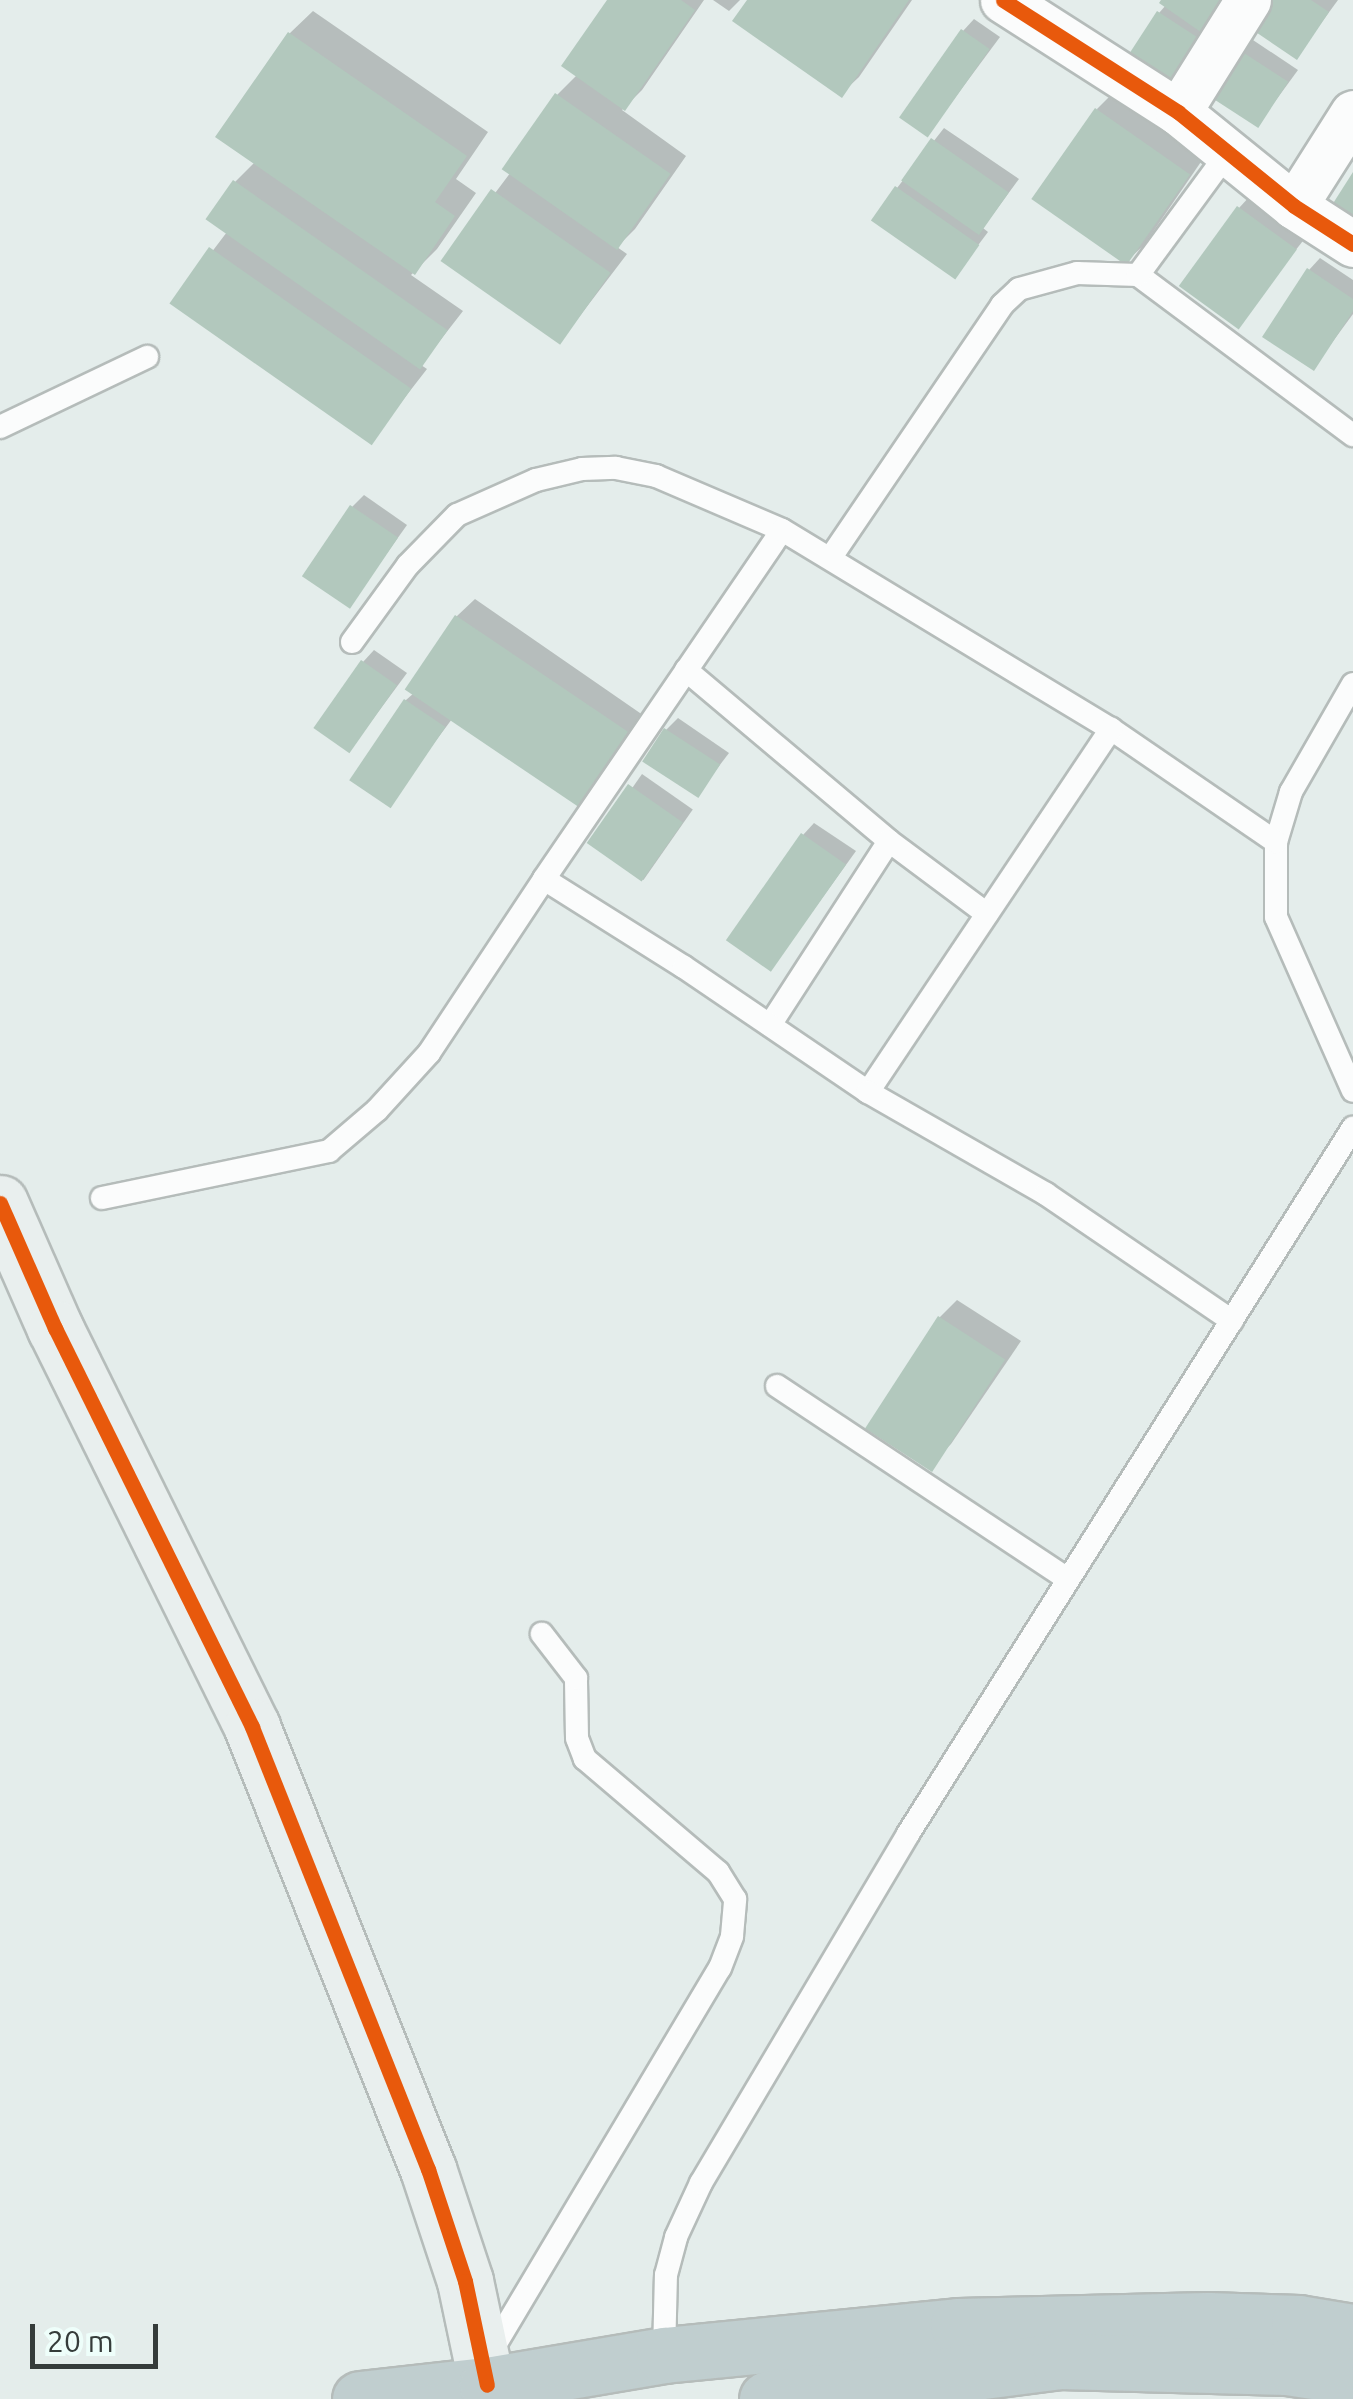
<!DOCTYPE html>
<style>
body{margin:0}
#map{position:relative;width:1353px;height:2399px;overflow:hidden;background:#e4edeb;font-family:Ubuntu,sans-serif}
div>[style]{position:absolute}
.shadow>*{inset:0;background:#0003;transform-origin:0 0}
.building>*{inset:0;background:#b2c8bd;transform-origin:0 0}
.roads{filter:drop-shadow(2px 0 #b5bcba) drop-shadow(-2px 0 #b5bcba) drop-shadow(0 2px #b5bcba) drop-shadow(0 -2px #b5bcba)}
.lane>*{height:22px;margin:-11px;padding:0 11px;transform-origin:11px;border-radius:11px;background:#fbfcfc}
.street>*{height:45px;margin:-22.5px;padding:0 22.5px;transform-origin:22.5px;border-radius:22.5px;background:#fbfcfc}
.secondary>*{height:55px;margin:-27.5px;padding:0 27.5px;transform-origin:27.5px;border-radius:27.5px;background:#e9efee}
.highway>*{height:55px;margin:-27.5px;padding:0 27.5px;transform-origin:27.5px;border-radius:27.5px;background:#c0cecf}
.cycleway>*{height:15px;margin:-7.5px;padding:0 7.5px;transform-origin:7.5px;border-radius:7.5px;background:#e8590c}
span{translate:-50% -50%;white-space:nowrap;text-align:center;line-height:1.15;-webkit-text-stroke:8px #eefefa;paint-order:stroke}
.scale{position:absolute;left:30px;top:2324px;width:128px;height:45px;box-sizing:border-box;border:5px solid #353c3a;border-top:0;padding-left:12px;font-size:30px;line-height:35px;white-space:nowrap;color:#353c3a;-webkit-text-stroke:8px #eefefa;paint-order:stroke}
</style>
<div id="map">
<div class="shadow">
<i style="clip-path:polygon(610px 0,704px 0,642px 90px,622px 110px,686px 156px,635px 229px,617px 247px,627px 254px,560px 342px,444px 261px,511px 172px,557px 95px,577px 75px)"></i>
<i style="clip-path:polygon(713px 0,740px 0,729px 11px)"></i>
<i style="clip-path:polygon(750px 0,912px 0,859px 77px,841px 94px)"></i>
<i style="clip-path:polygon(1164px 0,1234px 0,1191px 72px,1159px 13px,1166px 5px)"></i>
<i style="clip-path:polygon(1255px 0,1338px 0,1297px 56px)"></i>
<i style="clip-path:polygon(313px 11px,488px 132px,456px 179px,476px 193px,437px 249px,411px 275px,463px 311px,421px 365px,427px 369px,371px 441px,173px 303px,227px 232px,235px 182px,255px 162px,218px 136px,290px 33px)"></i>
<i style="clip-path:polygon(974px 19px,1000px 37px,928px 134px,963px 31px)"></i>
<i style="clip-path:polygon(1241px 32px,1298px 70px,1257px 126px,1229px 44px)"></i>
<i style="clip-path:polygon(1114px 92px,1205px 156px,1144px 245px,1126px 262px,1097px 109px)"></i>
<i style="clip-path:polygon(944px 128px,1019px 179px,983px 228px,988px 232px,955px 276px,897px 188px)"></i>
<i style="clip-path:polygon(1250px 196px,1306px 237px,1246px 313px,1239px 208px)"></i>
<i style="clip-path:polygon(1320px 258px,1353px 280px,1353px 314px,1314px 367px,1309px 270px)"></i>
<i style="clip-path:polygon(364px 495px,407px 525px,350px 605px,352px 507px)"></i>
<i style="clip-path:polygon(475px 599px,653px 722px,604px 794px,452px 719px,388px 805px,406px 700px,414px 693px,408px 689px,457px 616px)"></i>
<i style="clip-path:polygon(374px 650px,407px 673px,350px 750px,363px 662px)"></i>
<i style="clip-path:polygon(678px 718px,729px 753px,697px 795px,666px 730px)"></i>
<i style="left:642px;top:774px;width:62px;height:86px;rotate:35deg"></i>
<i style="clip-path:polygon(814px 823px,856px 851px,771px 969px,803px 835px)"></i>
<i style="clip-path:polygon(957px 1300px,1021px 1341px,951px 1444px,933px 1462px,940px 1317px)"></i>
</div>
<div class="building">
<i style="clip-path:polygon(607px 0,681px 0,695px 10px,625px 111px,561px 66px)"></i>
<i style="clip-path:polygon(747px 0,909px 0,842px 98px,732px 21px)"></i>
<i style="clip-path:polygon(1161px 0,1233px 0,1208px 37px,1159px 3px)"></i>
<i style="clip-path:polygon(1252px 0,1311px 0,1329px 12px,1297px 60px,1238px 20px)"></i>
<i style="left:1157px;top:11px;width:61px;height:51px;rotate:33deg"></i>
<i style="left:961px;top:29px;width:35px;height:108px;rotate:35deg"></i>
<i style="clip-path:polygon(288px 32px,467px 156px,435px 202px,455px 216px,415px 275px,215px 137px)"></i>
<i style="left:1227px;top:42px;width:73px;height:55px;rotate:33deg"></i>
<i style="left:555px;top:93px;width:141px;height:93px;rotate:35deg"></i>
<i style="left:1095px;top:108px;width:116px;height:111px;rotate:35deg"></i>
<i style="left:931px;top:138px;width:95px;height:52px;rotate:35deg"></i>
<i style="clip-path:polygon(1353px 172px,1353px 226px,1332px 205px)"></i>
<i style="left:233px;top:180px;width:262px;height:48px;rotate:35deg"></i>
<i style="left:895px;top:186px;width:103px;height:42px;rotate:35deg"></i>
<i style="left:491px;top:189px;width:146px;height:88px;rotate:35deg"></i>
<i style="left:1237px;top:206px;width:74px;height:99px;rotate:36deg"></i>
<i style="left:209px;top:247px;width:247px;height:69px;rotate:35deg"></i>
<i style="clip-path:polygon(1307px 268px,1353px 299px,1353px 311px,1314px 371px,1262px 337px)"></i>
<i style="left:350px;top:505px;width:58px;height:86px;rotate:34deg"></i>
<i style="left:455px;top:615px;width:222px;height:90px;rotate:34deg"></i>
<i style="left:361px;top:660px;width:44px;height:83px;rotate:35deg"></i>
<i style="left:404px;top:699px;width:50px;height:98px;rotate:34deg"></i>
<i style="left:664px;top:728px;width:67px;height:40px;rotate:33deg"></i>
<i style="left:628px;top:784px;width:67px;height:72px;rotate:35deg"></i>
<i style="left:801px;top:833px;width:55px;height:131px;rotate:35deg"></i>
<i style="left:938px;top:1316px;width:80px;height:134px;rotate:33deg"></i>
</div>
<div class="roads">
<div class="lane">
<i style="left:1138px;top:275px;width:268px;rotate:36.7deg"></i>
<i style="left:0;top:427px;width:163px;rotate:-25.5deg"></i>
<i style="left:831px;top:557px;width:305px;rotate:-55.8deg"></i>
<i style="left:1002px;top:305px;width:23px;rotate:-43deg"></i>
<i style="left:1019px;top:289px;width:60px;rotate:-15.4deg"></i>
<i style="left:1077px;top:273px;width:61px;rotate:1.9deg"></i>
<i style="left:1138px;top:275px;width:150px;rotate:-53.7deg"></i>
<i style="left:352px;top:642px;width:95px;rotate:-54deg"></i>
<i style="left:408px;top:565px;width:70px;rotate:-45.6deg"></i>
<i style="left:457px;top:515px;width:86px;rotate:-23.9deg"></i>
<i style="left:536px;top:480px;width:47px;rotate:-13.4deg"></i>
<i style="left:582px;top:469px;width:34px;rotate:-2deg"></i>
<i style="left:616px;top:468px;width:41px;rotate:11.3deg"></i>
<i style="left:656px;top:476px;width:137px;rotate:23.2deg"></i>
<i style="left:686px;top:670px;width:265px;rotate:40.1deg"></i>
<i style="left:889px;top:841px;width:122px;rotate:36.7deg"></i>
<i style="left:1353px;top:684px;width:125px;rotate:119.9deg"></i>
<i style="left:1291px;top:792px;width:52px;rotate:106.7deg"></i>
<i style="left:1276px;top:842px;width:75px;rotate:90deg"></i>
<i style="left:1276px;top:917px;width:190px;rotate:66.1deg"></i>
<i style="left:544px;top:879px;width:422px;rotate:-55.7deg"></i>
<i style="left:782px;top:530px;width:385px;rotate:31.2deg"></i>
<i style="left:1111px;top:729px;width:200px;rotate:34.4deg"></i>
<i style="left:770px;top:1025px;width:219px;rotate:-57.1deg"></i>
<i style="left:868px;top:1092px;width:437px;rotate:-56.2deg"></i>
<i style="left:102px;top:1198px;width:232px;rotate:-11.7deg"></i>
<i style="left:329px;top:1151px;width:63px;rotate:-40.5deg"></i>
<i style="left:377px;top:1110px;width:77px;rotate:-47.6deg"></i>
<i style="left:429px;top:1053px;width:209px;rotate:-56.5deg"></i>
<i style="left:544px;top:879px;width:165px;rotate:32.2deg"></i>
<i style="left:684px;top:967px;width:222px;rotate:34.2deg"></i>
<i style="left:868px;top:1092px;width:205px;rotate:29.8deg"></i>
<i style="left:1046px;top:1194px;width:225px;rotate:34.3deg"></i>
<i style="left:777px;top:1386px;width:348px;rotate:33.6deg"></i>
<i style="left:489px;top:2355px;width:451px;rotate:-59.2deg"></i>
<i style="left:720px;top:1968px;width:34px;rotate:-69deg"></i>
<i style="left:732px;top:1936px;width:37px;rotate:-85deg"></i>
<i style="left:735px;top:1899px;width:32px;rotate:-122deg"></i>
<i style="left:718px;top:1872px;width:175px;rotate:-139.6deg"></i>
<i style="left:585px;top:1759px;width:22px;rotate:-111deg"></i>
<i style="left:577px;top:1738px;width:60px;rotate:-91deg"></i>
<i style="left:576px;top:1678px;width:56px;rotate:-127.7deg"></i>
<i style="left:664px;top:2355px;width:80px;rotate:-88.6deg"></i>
<i style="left:666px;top:2275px;width:39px;rotate:-75deg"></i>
<i style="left:676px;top:2237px;width:60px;rotate:-65.2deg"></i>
<i style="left:701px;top:2183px;width:406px;rotate:-59.3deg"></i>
<i style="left:908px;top:1834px;width:835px;rotate:-57.78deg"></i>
</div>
<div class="street">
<i style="left:1003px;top:0;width:208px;rotate:32.6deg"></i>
<i style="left:1178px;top:112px;width:149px;rotate:39deg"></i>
<i style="left:1294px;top:206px;width:70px;rotate:32.8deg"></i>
<i style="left:1178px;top:112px;width:132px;rotate:-58deg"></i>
<i style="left:1294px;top:206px;width:110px;rotate:-57.6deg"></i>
</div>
<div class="secondary">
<i style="left:0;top:1203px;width:137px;rotate:66.3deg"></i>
<i style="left:55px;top:1328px;width:445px;rotate:63.7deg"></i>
<i style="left:252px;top:1727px;width:476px;rotate:68.3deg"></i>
<i style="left:428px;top:2169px;width:118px;rotate:71.7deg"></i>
<i style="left:465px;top:2281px;width:106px;rotate:78.1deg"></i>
</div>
<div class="highway">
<i style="left:360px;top:2399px;width:128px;rotate:-6.3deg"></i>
<i style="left:487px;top:2385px;width:180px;rotate:-9.6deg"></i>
<i style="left:664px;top:2355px;width:295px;rotate:-5.6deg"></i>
<i style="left:958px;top:2326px;width:250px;rotate:-1.4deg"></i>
<i style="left:1208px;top:2320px;width:91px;rotate:1.9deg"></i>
<i style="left:1299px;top:2323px;width:55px;rotate:9.5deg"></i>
<i style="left:767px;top:2399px;width:294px;rotate:-7.4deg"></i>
<i style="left:1059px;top:2361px;width:228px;rotate:1.5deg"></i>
<i style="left:1287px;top:2367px;width:67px;rotate:8.6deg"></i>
</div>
</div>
<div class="cycleway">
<i style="left:1003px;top:0;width:208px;rotate:32.6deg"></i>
<i style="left:1178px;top:112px;width:149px;rotate:39deg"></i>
<i style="left:1294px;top:206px;width:70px;rotate:32.8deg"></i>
<i style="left:0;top:1203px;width:137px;rotate:66.3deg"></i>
<i style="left:55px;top:1328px;width:445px;rotate:63.7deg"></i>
<i style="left:252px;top:1727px;width:476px;rotate:68.3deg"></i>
<i style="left:428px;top:2169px;width:118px;rotate:71.7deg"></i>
<i style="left:465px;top:2281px;width:106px;rotate:78.1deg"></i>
</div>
<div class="scale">20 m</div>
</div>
